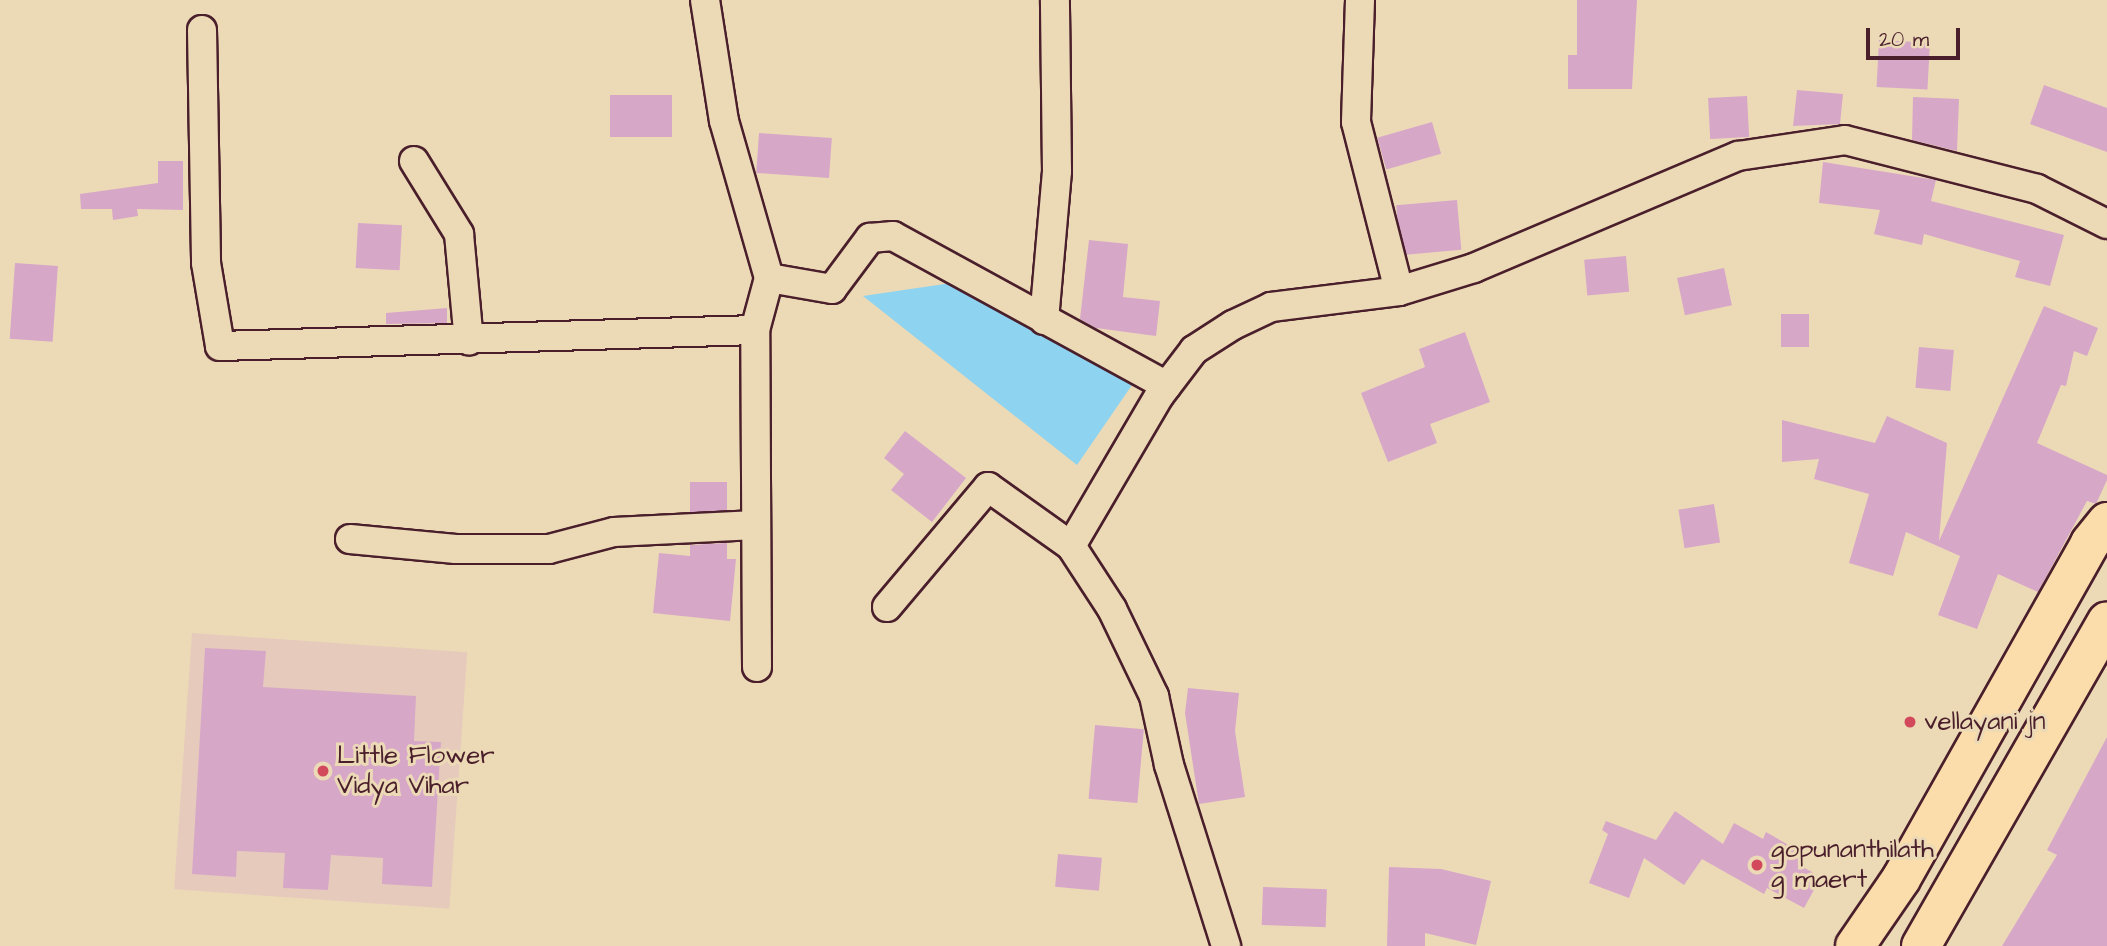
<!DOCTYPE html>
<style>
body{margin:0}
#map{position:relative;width:2107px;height:946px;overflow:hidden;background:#ecdab7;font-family:"Architects Daughter",sans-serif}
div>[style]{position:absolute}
.built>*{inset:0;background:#e6cbbc;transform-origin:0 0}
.water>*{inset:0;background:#8ed3ef}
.building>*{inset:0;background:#d7a7c8;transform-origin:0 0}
.roads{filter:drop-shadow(2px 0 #4a1f2b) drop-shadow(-2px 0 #4a1f2b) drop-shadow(0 2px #4a1f2b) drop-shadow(0 -2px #4a1f2b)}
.street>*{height:28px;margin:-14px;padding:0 14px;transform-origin:14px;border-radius:14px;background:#ecdab7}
.primary>*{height:38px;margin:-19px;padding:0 19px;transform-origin:19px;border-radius:19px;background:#faddab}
.dots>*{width:19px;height:19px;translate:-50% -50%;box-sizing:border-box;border:4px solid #ecdab7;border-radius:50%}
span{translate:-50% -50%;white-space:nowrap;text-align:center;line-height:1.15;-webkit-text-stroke:6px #ecdab7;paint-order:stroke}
.poi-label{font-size:26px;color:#4a1f2b}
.left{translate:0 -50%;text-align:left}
.scale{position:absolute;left:1866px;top:28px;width:94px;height:32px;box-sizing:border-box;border:4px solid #4a1f2b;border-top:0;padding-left:9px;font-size:21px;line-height:24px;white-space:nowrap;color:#4a1f2b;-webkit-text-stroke:5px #ecdab7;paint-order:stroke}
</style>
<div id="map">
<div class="built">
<i style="left:192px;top:633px;width:276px;height:257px;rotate:4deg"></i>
</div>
<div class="water">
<i style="clip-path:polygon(958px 282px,1132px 385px,1077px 465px,863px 296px)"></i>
</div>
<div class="building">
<i style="clip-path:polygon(1577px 0,1637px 0,1632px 89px,1568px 89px,1568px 55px,1577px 55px)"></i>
<i style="left:1879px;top:40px;width:51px;height:47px;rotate:3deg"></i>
<i style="clip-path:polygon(2044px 85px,2107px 108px,2107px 152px,2030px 124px)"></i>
<i style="clip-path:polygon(1797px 90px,1843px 94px,1840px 124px,1793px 126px)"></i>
<i style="left:610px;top:95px;width:62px;height:42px"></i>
<i style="left:1747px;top:96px;width:41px;height:39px;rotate:87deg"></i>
<i style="clip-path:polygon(1913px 97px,1959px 99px,1957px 151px,1912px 140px)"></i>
<i style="left:1432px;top:122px;width:33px;height:57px;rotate:74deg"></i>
<i style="left:759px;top:133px;width:73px;height:40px;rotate:4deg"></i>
<i style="clip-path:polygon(158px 161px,183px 161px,183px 210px,137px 209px,138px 216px,113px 220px,112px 209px,81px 209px,80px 194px,158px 183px)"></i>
<i style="clip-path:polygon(1823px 162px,1936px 180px,1931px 201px,2064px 235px,2050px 286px,2015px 277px,2020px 261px,1924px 234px,1922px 245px,1874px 234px,1880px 210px,1819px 203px)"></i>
<i style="left:1457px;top:200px;width:50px;height:61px;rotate:85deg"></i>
<i style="left:358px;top:223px;width:44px;height:45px;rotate:3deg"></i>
<i style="clip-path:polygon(1089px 240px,1128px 244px,1123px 297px,1160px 301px,1156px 336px,1096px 328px,1080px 319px)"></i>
<i style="left:1626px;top:256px;width:36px;height:42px;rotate:85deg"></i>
<i style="left:15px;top:263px;width:43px;height:76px;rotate:4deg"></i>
<i style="left:1724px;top:268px;width:38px;height:48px;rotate:78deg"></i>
<i style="clip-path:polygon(2044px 306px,2098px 328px,2087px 356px,2074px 351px,2066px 386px,2061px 385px,2037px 443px,2107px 475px,2107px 480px,2096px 504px,2087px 501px,2038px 592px,1998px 574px,1977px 629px,1938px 615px,1960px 556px,1906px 532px,1893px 576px,1849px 563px,1869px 494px,1814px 479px,1819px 459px,1782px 462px,1782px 420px,1875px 443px,1887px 416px,1947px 443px,1939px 541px)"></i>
<i style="clip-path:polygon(447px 308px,447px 323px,386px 324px,386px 313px)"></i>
<i style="left:1781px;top:314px;width:28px;height:33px"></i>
<i style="clip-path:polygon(1465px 332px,1490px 402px,1430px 424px,1437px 443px,1388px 462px,1361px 393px,1425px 367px,1419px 349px)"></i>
<i style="left:1919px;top:347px;width:35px;height:41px;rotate:5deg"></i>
<i style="clip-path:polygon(905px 431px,966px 478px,932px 522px,891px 490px,904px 474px,884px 458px)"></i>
<i style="left:690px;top:482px;width:37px;height:30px"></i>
<i style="left:1714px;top:504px;width:39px;height:36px;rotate:81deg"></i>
<i style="clip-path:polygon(727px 543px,727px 559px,736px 559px,730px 621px,653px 613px,659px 553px,690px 556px,690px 545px)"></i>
<i style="clip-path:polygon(205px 648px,266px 651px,263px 687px,416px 696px,414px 741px,441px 742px,432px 887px,382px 884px,383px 858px,331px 855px,328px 890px,283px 888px,285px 853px,237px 851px,236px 877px,192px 874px)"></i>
<i style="clip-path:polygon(1188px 688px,1239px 693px,1235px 731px,1245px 797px,1199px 804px,1185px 713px)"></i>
<i style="left:1095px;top:725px;width:49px;height:74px;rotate:5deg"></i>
<i style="clip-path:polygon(2107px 737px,2107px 946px,2002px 946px,2057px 855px,2047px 850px)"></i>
<i style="clip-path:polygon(1675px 811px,1723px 844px,1734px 823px,1763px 839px,1766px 832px,1806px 855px,1801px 866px,1821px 877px,1804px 908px,1767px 888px,1764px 894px,1702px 859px,1684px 885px,1644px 858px,1629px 898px,1589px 883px,1608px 834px,1602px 830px,1606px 821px,1656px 840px)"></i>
<i style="left:1058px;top:854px;width:44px;height:33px;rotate:5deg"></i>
<i style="clip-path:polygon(1389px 867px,1441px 869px,1491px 881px,1476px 945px,1425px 933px,1425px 946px,1387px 946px)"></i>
<i style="left:1263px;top:887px;width:64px;height:38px;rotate:2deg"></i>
</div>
<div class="roads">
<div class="street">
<i style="left:705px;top:0;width:122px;rotate:81.1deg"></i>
<i style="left:724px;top:121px;width:163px;rotate:74deg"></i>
<i style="left:1360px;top:0;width:122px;rotate:91.9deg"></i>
<i style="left:1356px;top:122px;width:174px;rotate:75.7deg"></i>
<i style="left:202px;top:30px;width:233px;rotate:89deg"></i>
<i style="left:206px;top:263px;width:84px;rotate:80.4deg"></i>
<i style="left:220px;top:346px;width:535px;rotate:-1.71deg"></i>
<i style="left:414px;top:161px;width:86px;rotate:58.3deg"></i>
<i style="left:459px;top:234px;width:107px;rotate:84.7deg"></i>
<i style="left:1044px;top:320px;width:150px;rotate:-85deg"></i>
<i style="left:1057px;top:171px;width:171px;rotate:-90.7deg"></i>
<i style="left:350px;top:539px;width:106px;rotate:5.4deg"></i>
<i style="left:456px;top:549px;width:93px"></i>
<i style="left:549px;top:549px;width:67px;rotate:-14.7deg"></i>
<i style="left:614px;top:532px;width:142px;rotate:-2.8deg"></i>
<i style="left:1071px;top:546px;width:174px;rotate:-59.6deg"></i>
<i style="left:1159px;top:396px;width:58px;rotate:-52.7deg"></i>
<i style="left:1194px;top:350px;width:46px;rotate:-32.7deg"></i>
<i style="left:1233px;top:325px;width:42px;rotate:-25.3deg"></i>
<i style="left:1271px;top:307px;width:129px;rotate:-7.1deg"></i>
<i style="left:1399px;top:291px;width:78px;rotate:-17deg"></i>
<i style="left:1474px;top:268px;width:287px;rotate:-23deg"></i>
<i style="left:1738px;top:156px;width:108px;rotate:-8.5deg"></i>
<i style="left:1845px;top:140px;width:198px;rotate:14.3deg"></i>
<i style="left:2037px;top:189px;width:78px;rotate:26.6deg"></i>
<i style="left:887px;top:607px;width:157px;rotate:-49.9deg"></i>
<i style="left:988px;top:487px;width:102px;rotate:35.4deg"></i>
<i style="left:1071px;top:546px;width:75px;rotate:56.9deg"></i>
<i style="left:1112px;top:609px;width:97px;rotate:64.2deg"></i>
<i style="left:1154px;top:696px;width:71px;rotate:77.7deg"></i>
<i style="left:1169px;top:765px;width:190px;rotate:72.5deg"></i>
<i style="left:757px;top:667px;width:337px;rotate:-90.3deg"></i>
<i style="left:755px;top:330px;width:54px;rotate:-74.9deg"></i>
<i style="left:769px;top:278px;width:64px;rotate:9.9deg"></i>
<i style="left:832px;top:289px;width:64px;rotate:-53.3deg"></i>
<i style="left:870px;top:238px;width:23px;rotate:-5deg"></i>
<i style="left:893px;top:236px;width:312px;rotate:28.7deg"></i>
</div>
<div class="primary">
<i style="left:1855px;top:946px;width:81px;rotate:-55.5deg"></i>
<i style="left:1901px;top:879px;width:386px;rotate:-60.6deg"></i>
<i style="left:2090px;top:543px;width:27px;rotate:-51deg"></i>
<i style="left:1921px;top:946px;width:374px;rotate:-60.2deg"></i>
</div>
</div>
<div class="dots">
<i style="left:1910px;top:722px;background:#d1495b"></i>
<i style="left:323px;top:771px;background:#d1495b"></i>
<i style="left:1757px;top:865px;background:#d1495b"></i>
</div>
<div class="poi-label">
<span class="left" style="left:1924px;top:722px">vellayani jn</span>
<span class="left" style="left:337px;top:771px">Little Flower<br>Vidya Vihar</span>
<span class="left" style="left:1771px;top:865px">gopunanthilath<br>g maert</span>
</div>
<div class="scale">20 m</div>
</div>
